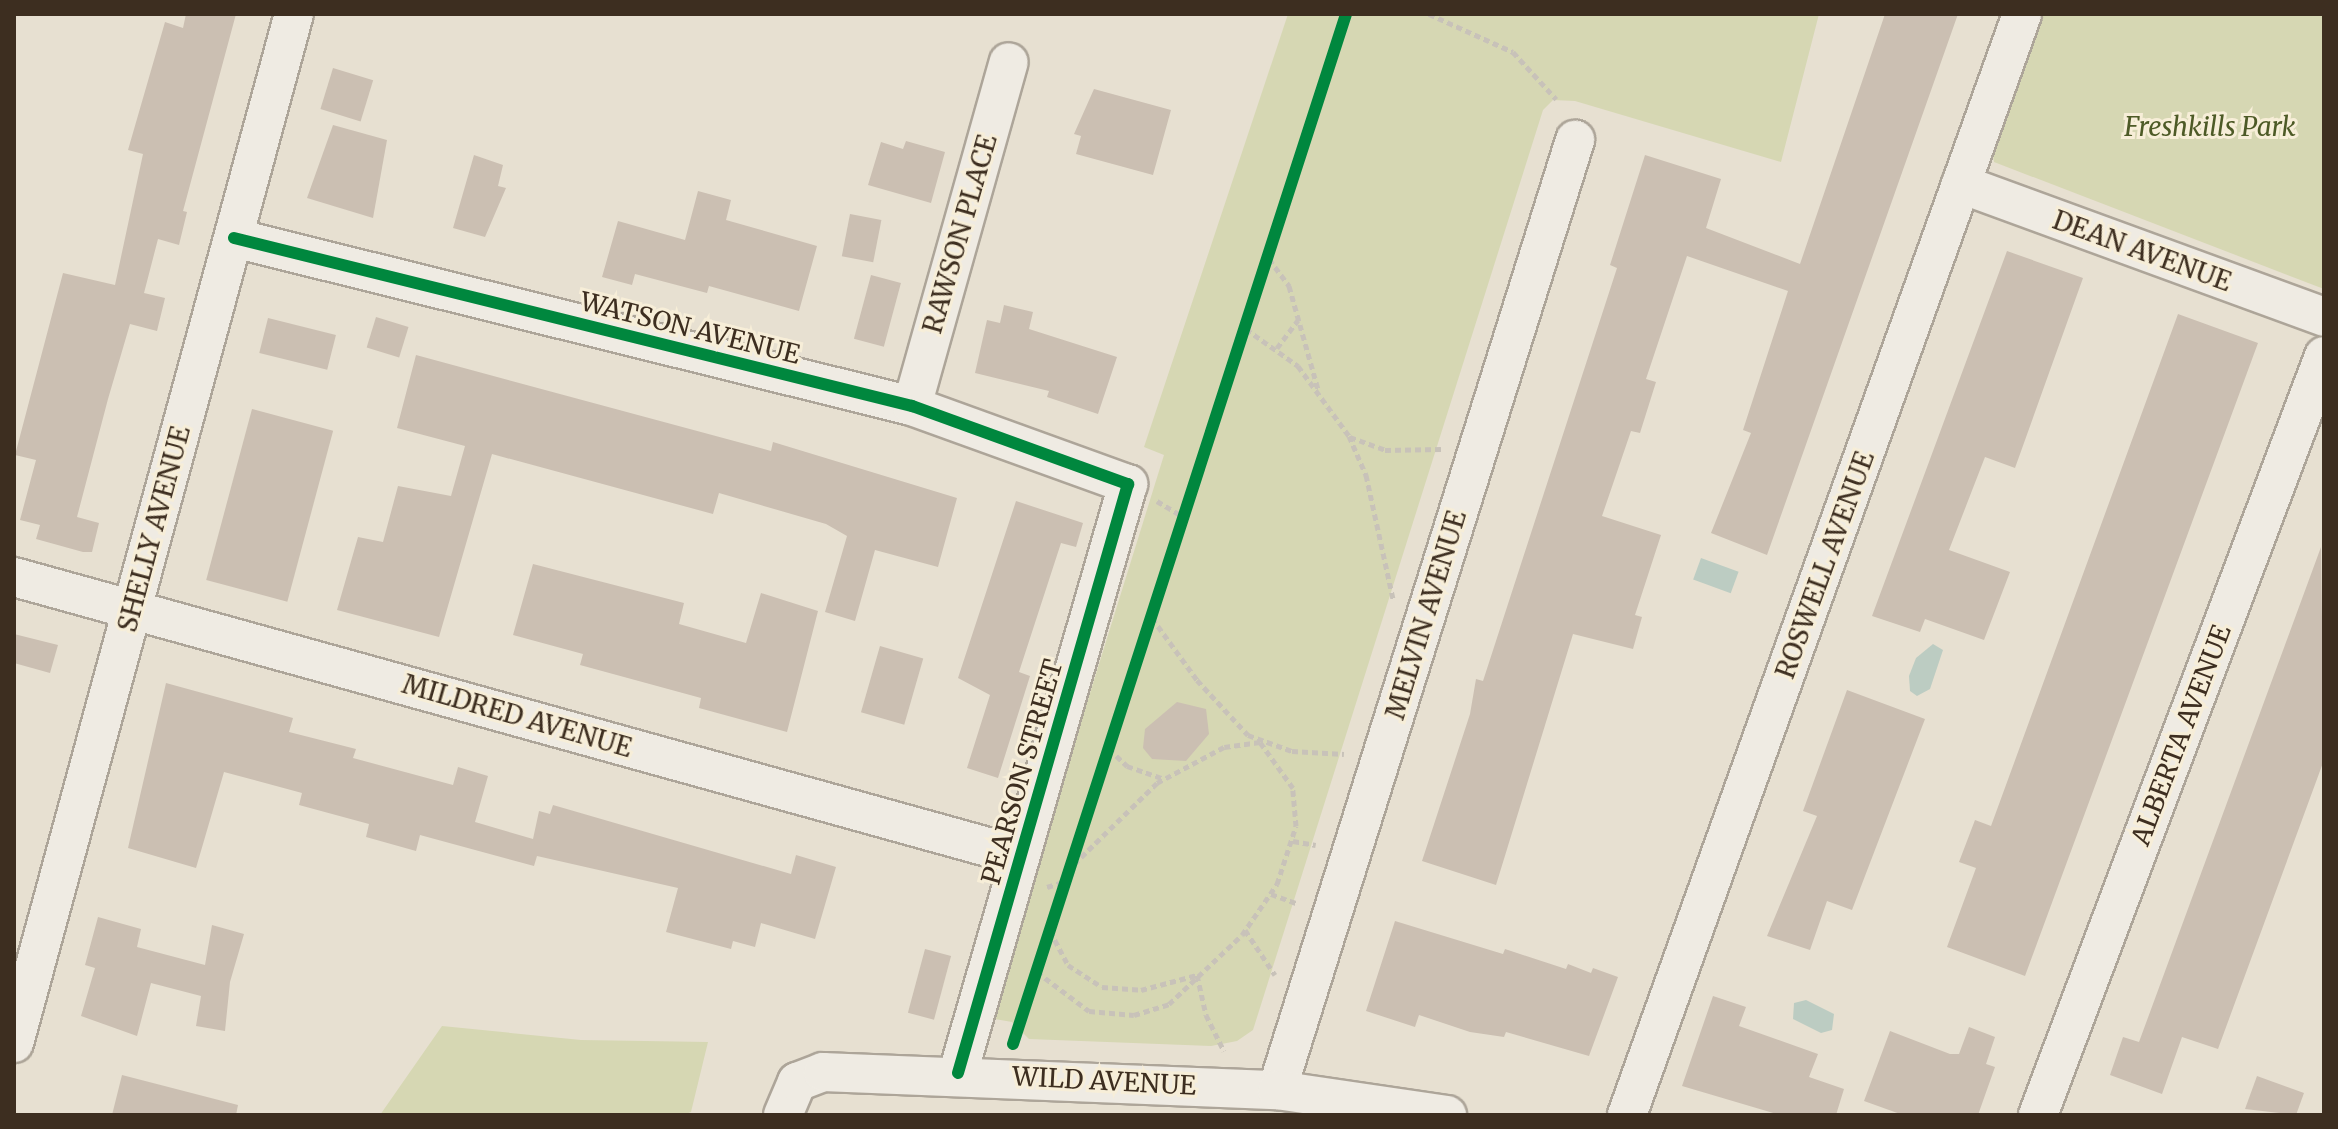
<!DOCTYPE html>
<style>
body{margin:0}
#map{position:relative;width:2338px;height:1129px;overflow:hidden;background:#e7e0d1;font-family:Merriweather,serif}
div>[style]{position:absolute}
.green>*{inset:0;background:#d6d7b3}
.water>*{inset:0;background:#bcccc2;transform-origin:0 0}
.building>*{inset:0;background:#cbbfb2;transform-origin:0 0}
.path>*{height:5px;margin-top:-2.5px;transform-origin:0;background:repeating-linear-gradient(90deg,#c8c2b9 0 6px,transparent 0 10px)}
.roads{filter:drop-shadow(2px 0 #ada599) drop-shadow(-2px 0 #ada599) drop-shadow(0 2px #ada599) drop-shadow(0 -2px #ada599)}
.minor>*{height:38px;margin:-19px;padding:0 19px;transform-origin:19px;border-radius:19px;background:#efebe3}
.cycleway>*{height:12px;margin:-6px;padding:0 6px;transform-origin:6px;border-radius:6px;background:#00873e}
span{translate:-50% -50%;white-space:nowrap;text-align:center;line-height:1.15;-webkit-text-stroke:6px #f7eed8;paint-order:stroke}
.park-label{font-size:26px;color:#4d5a26;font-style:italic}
.street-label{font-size:26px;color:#3d2e20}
.frame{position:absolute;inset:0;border:16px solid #3d2e20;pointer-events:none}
</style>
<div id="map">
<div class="green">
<i style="clip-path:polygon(1288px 14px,1819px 14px,1781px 162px,1575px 101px,1553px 100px,1543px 110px,1253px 1030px,1237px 1041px,1211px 1046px,1029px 1039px,1012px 1022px,989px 1018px,1164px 455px,1144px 447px)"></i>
<i style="clip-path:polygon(2031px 14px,2324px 14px,2324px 289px,1994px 162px,1989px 129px)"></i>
<i style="clip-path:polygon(442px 1026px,581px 1040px,708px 1042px,691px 1112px,683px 1115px,380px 1115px)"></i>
</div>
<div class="water">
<i style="left:1701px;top:558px;width:40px;height:23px;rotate:20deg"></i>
<i style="clip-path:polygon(1933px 644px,1943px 650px,1930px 689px,1917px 696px,1910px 691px,1909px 676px,1916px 658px)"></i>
<i style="clip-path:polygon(1806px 1000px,1834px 1014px,1832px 1030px,1821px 1033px,1793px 1019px,1794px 1003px)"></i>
</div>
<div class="building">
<i style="clip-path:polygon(186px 14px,236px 14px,183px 211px,187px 212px,179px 245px,158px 239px,144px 293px,165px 298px,157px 331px,130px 324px,108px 399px,77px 517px,99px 523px,92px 552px,83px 552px,36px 539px,40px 525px,20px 520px,36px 460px,15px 455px,63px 273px,115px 285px,143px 154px,128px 150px,165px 22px,183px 28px)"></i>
<i style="clip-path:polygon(1885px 14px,1958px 14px,1767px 555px,1711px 533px,1751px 433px,1743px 430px,1788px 291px,1687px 256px,1646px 379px,1656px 382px,1640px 433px,1631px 431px,1602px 516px,1661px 535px,1635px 615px,1642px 617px,1633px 649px,1573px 634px,1496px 885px,1422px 861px,1470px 714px,1476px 679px,1483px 681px,1617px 268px,1610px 265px,1645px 155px,1721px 179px,1706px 228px,1800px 264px)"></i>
<i style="left:333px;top:68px;width:42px;height:43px;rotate:17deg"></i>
<i style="clip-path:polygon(1094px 89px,1171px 110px,1153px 175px,1076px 154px,1081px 136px,1074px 134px)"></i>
<i style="clip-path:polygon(333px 125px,387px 140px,373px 218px,307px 198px)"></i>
<i style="clip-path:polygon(906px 141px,945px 152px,931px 203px,868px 185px,881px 142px,903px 149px)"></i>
<i style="clip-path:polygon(474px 155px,503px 165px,498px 186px,506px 188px,485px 237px,453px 228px)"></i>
<i style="clip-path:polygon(698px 191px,731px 200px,726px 220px,817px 246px,799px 311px,709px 286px,707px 293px,635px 274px,632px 285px,602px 277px,618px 221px,685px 240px)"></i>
<i style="left:850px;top:214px;width:32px;height:43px;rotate:11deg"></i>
<i style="clip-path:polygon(2007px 251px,2083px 278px,2015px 468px,1985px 457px,1949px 550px,2010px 572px,1984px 640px,1925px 619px,1920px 632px,1872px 616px)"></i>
<i style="left:871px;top:275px;width:31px;height:66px;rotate:15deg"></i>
<i style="clip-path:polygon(1004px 305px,1033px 312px,1029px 329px,1117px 357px,1098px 414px,1047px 397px,1049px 391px,975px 373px,987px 320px,1000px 323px)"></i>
<i style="clip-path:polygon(2178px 314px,2258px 343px,2025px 976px,1947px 947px,1976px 868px,1959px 862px,1975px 820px,1991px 826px)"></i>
<i style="left:376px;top:317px;width:34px;height:32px;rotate:17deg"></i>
<i style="left:268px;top:318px;width:70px;height:36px;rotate:14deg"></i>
<i style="clip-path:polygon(416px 355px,771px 451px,773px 442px,957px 498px,938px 567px,875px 550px,855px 621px,825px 612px,847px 536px,826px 524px,719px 493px,713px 514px,492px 454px,439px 637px,337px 610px,358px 537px,383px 542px,398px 486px,451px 496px,465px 446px,397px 428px)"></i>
<i style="left:252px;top:409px;width:84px;height:177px;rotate:15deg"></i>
<i style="clip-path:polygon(1016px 501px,1083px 523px,1076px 547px,1061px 543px,1019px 672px,1030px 676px,998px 778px,967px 768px,990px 695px,958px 678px)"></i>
<i style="clip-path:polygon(2321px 547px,2324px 760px,2218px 1049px,2182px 1037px,2162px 1094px,2110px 1075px,2123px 1037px,2139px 1042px)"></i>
<i style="clip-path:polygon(533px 564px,684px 603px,679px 624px,746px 643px,761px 593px,818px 611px,787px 732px,699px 708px,701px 698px,580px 665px,583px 654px,513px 635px)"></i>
<i style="clip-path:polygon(14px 634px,58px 645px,50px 673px,14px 663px)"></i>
<i style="left:880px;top:646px;width:45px;height:69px;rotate:16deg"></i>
<i style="clip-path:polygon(166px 683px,293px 718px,289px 732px,356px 749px,353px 758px,453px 785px,458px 767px,488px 776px,475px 822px,533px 839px,539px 811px,550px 814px,553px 805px,791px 874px,796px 855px,836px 867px,815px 939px,761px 923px,755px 947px,733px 941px,731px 949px,666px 932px,678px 888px,537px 856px,534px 866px,420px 835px,416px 851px,366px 837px,369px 824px,299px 805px,302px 793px,224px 772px,196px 868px,128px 848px)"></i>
<i style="clip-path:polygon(1847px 690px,1925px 719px,1852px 910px,1827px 901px,1810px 950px,1767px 936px,1817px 816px,1803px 811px)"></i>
<i style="clip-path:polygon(1177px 702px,1206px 709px,1209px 734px,1186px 761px,1152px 759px,1143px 748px,1145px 729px)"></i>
<i style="clip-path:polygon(98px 917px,141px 929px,137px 947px,205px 965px,212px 925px,244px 934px,230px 982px,225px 1031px,196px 1026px,201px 996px,151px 983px,137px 1036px,81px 1016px,95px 968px,85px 965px)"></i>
<i style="clip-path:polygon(1395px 921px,1503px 954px,1505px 949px,1566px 969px,1568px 964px,1591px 973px,1593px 968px,1618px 977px,1589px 1056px,1506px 1032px,1504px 1037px,1470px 1032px,1419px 1015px,1415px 1027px,1366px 1011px)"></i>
<i style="left:925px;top:949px;width:27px;height:66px;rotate:15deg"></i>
<i style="clip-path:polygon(1713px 996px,1746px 1007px,1739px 1026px,1818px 1054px,1809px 1077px,1844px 1089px,1836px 1115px,1780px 1115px,1682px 1086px)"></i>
<i style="clip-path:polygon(1969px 1027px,1995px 1037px,1986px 1064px,1995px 1067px,1978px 1115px,1903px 1115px,1864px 1101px,1890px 1031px,1950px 1054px,1959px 1054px)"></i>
<i style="clip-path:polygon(122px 1075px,238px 1105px,236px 1115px,112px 1115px)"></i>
<i style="clip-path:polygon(2257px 1076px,2304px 1093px,2296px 1115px,2245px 1109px)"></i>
</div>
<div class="path">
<i style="left:1429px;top:14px;width:92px;rotate:24.3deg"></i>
<i style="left:1513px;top:52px;width:64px;rotate:47.5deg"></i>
<i style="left:1269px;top:259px;width:34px;rotate:53deg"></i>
<i style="left:1289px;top:286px;width:107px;rotate:74.3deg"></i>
<i style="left:1246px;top:329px;width:64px;rotate:35.4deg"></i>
<i style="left:1298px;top:366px;width:87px;rotate:53.9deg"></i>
<i style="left:1349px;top:436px;width:43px;rotate:66.4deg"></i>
<i style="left:1366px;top:475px;width:127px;rotate:77.7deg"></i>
<i style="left:1277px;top:348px;width:35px;rotate:-53deg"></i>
<i style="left:1350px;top:437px;width:37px;rotate:20deg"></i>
<i style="left:1385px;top:450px;width:56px;rotate:-1deg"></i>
<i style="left:1157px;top:501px;width:31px;rotate:31deg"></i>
<i style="left:1152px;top:618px;width:77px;rotate:54deg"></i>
<i style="left:1197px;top:680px;width:75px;rotate:47.2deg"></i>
<i style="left:1248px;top:735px;width:47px;rotate:20deg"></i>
<i style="left:1292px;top:751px;width:52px;rotate:3.3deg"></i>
<i style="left:1109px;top:749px;width:25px;rotate:43deg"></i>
<i style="left:1127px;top:766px;width:37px;rotate:19deg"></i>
<i style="left:1293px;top:841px;width:23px;rotate:10deg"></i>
<i style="left:1047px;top:887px;width:21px;rotate:-17deg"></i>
<i style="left:1271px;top:894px;width:29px;rotate:20deg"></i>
<i style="left:1245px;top:930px;width:54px;rotate:56.3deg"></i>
<i style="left:1050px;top:931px;width:38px;rotate:62deg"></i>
<i style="left:1068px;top:965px;width:40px;rotate:32.9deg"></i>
<i style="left:1102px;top:987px;width:39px;rotate:4deg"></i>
<i style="left:1141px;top:990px;width:58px;rotate:-15deg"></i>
<i style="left:1197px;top:975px;width:41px;rotate:77.3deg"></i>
<i style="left:1206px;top:1015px;width:40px;rotate:63.4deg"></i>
<i style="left:1037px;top:972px;width:65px;rotate:36.9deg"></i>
<i style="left:1089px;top:1011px;width:45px;rotate:5.1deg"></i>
<i style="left:1134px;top:1015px;width:37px;rotate:-17deg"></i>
<i style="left:1169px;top:1004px;width:100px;rotate:-43.4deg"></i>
<i style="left:1242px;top:935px;width:62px;rotate:-55.5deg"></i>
<i style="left:1277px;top:884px;width:61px;rotate:-71.9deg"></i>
<i style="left:1296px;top:826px;width:38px;rotate:-95deg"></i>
<i style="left:1293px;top:788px;width:57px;rotate:-125.7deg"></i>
<i style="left:1260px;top:742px;width:36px;rotate:172deg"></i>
<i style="left:1224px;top:747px;width:76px;rotate:151.8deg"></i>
<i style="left:1157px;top:783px;width:119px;rotate:135.7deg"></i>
</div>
<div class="roads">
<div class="minor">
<i style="left:1961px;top:184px;width:387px;rotate:20.1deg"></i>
<i style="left:234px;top:238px;width:699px;rotate:13.92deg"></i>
<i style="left:912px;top:406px;width:230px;rotate:19.9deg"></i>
<i style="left:1128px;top:484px;width:613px;rotate:106.1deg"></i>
<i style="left:912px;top:406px;width:357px;rotate:-74.3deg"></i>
<i style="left:14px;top:577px;width:1044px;rotate:15.5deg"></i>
<i style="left:14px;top:1043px;width:1066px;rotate:-74.78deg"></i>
<i style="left:1277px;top:1090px;width:996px;rotate:-72.58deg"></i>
<i style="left:783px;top:1115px;width:36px;rotate:-67deg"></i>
<i style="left:797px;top:1082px;width:28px;rotate:-21deg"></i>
<i style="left:823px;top:1072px;width:454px;rotate:2.3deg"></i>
<i style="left:1277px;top:1090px;width:172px;rotate:8.4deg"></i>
<i style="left:1627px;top:1115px;width:1170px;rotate:-70.26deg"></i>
<i style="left:2038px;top:1115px;width:811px;rotate:-69.35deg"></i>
</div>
</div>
<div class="cycleway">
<i style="left:234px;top:238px;width:699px;rotate:13.92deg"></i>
<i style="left:912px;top:406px;width:230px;rotate:19.9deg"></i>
<i style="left:1128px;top:484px;width:613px;rotate:106.1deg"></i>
<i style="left:1013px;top:1044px;width:1082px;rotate:-72.08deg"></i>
</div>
<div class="park-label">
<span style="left:2210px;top:127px">Freshkills Park</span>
</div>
<div class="street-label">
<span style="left:960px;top:234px;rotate:-74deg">RAWSON PLACE</span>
<span style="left:2142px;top:251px;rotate:20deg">DEAN AVENUE</span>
<span style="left:690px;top:328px;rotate:14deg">WATSON AVENUE</span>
<span style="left:154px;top:529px;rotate:-75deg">SHELLY AVENUE</span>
<span style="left:1825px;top:565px;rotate:-70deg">ROSWELL AVENUE</span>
<span style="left:1426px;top:615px;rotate:-73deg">MELVIN AVENUE</span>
<span style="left:517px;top:716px;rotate:16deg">MILDRED AVENUE</span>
<span style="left:2181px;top:735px;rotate:-69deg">ALBERTA AVENUE</span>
<span style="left:1022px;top:772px;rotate:-74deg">PEARSON STREET</span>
<span style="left:1104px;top:1081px;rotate:3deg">WILD AVENUE</span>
</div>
<div class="frame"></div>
</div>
